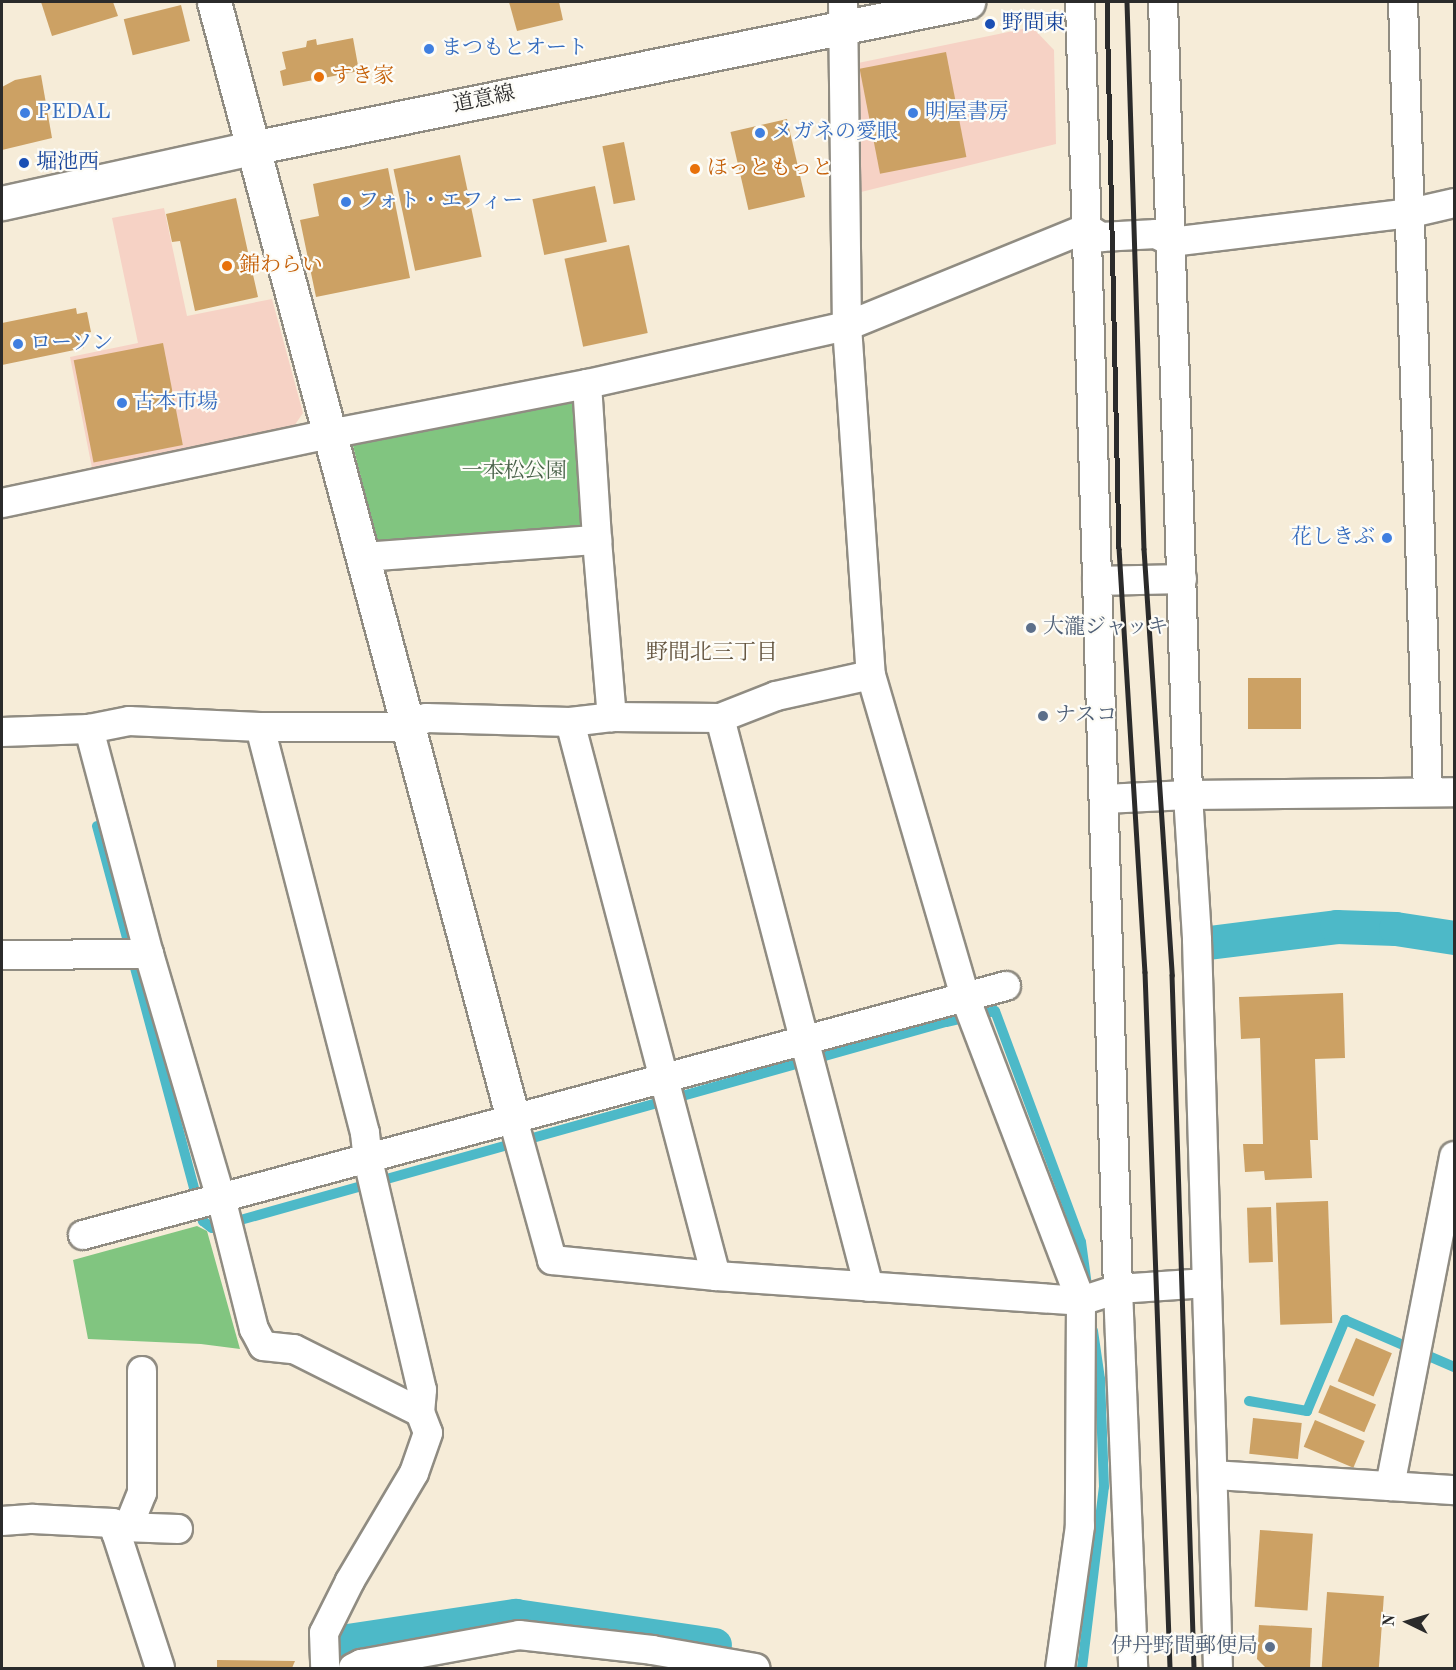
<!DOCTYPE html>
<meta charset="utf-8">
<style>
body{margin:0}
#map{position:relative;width:1456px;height:1670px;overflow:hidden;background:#f6ecd8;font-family:"Old Standard TT","Noto Serif JP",serif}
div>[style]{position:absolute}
.built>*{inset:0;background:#f6d2c5}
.green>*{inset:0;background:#81c580}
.stream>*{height:10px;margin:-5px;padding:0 5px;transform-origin:5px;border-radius:5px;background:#4db9c8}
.canal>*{height:34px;margin:-17px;padding:0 17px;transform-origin:17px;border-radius:17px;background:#4db9c8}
.building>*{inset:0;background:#cca164;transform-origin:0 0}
.roads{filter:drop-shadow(2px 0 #908c82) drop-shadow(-2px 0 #908c82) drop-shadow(0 2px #908c82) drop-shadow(0 -2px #908c82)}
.minor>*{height:28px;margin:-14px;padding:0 14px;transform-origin:14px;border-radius:14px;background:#fff}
.tertiary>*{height:33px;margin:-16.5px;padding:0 16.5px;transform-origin:16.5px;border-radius:16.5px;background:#fff}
.rail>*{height:4.5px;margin:-2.25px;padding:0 2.25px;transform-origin:2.25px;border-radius:2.25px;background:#2b2b2b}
.dots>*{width:16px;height:16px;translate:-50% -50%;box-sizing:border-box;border:3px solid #fdfcf7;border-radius:50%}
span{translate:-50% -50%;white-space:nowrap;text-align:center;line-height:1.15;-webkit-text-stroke:4.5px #fdfcf7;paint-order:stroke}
.transit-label{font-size:21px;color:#164399}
.left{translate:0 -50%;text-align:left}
.shop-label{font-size:21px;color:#366cbe}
.right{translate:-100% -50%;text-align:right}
.food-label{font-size:21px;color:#c56008}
.street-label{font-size:21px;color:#2b2b2b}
.park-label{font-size:21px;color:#496149}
.service-label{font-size:21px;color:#4e5e75}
.neighbourhood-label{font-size:22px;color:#63543f}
.frame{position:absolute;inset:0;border:3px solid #2b2b2b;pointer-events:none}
.north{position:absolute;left:1378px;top:1592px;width:60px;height:60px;-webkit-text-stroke:4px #fdfcf7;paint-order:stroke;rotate:275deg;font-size:16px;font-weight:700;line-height:24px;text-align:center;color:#2b2b2b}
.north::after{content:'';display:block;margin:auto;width:21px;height:27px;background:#2b2b2b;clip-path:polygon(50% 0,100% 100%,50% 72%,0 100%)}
</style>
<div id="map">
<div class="built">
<i style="clip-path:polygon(1032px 27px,1054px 50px,1056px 144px,861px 192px,858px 63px)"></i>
<i style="clip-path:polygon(164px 208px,187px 316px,272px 299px,303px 413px,294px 426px,92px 468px,70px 357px,138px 343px,112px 218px)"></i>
</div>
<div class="green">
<i style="clip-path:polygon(564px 398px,575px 404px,582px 524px,574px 532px,385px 546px,376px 538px,353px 446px,360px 438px)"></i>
<i style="clip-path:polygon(197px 1226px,207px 1231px,240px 1349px,201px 1344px,88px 1339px,73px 1260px)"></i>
</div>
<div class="stream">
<i style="left:97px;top:826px;width:409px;rotate:75deg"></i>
<i style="left:203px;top:1221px;width:11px;rotate:38deg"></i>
<i style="left:212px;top:1228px;width:762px;rotate:-15.68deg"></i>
<i style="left:946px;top:1022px;width:50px;rotate:-12.7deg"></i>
<i style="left:995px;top:1011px;width:246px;rotate:69.6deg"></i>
<i style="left:1081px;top:1242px;width:44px;rotate:82.2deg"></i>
<i style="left:1249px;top:1401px;width:59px;rotate:9.8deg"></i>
<i style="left:1307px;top:1411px;width:99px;rotate:-67.3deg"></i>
<i style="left:1345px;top:1320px;width:119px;rotate:23.3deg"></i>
<i style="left:1082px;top:1668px;width:182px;rotate:-83.1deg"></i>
<i style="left:1104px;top:1487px;width:108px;rotate:-92.1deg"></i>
<i style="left:1100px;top:1379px;width:49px;rotate:-98.3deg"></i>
</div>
<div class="canal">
<i style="left:1209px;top:943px;width:129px;rotate:-7.1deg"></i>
<i style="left:1337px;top:927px;width:59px;rotate:1.9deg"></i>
<i style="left:1396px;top:929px;width:59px;rotate:8.8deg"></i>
<i style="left:341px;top:1642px;width:177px;rotate:-8.5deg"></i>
<i style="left:516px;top:1616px;width:201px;rotate:8.3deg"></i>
</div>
<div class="building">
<i style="clip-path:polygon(41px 2px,113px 2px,118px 16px,52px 36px)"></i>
<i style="clip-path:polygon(509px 2px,559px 2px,563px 20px,517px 31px)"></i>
<i style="left:181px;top:5px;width:37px;height:59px;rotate:76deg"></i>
<i style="clip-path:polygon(353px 38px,359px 71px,283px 86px,280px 71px,286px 69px,282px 52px,306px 47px,307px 41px,316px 39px,317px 45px)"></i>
<i style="left:946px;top:52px;width:107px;height:88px;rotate:79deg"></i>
<i style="clip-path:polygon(41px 75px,52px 138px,2px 150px,2px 87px,15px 80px)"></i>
<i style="left:787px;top:119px;width:80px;height:58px;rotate:77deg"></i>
<i style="left:624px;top:142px;width:59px;height:22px;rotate:79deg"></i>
<i style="left:460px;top:155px;width:104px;height:68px;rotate:78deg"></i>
<i style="clip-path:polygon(388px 168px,410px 278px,316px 297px,300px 220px,319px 216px,313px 184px)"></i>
<i style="left:595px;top:186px;width:57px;height:64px;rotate:78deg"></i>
<i style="clip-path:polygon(236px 198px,258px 297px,195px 311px,180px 241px,172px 242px,166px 214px)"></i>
<i style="left:629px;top:245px;width:90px;height:66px;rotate:78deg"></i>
<i style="clip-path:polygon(76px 308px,77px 314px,87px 312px,91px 332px,81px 334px,84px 348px,2px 365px,2px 323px)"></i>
<i style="left:163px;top:343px;width:104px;height:91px;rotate:79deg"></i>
<i style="left:1248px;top:678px;width:53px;height:51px"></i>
<i style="clip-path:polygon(1343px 993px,1345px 1058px,1315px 1059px,1318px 1140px,1310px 1140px,1312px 1178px,1265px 1180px,1264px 1171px,1245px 1172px,1243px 1144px,1263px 1144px,1260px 1038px,1241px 1039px,1239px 997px)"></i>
<i style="left:1328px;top:1201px;width:122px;height:52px;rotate:88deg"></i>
<i style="left:1271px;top:1207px;width:55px;height:24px;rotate:88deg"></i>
<i style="left:1356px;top:1338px;width:39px;height:47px;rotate:23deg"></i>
<i style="left:1330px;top:1385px;width:50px;height:30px;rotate:23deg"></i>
<i style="left:1253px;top:1418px;width:49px;height:36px;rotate:6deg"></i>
<i style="left:1315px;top:1420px;width:54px;height:29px;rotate:23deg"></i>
<i style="left:1260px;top:1530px;width:53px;height:77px;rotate:4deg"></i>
<i style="left:1327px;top:1592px;width:57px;height:76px;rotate:4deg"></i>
<i style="clip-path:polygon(1259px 1625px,1312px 1628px,1310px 1668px,1266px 1668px,1257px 1659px)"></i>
<i style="clip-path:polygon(217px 1660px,295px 1661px,292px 1668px,217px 1668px)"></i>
</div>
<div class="roads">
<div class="minor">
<i style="left:843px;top:2px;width:324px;rotate:89.3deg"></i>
<i style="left:847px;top:326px;width:350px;rotate:86.1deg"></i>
<i style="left:871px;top:675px;width:335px;rotate:73.7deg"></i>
<i style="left:965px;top:997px;width:325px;rotate:69.1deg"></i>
<i style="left:1081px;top:1301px;width:225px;rotate:90.3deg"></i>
<i style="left:1080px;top:1526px;width:143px;rotate:98deg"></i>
<i style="left:1080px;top:2px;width:1288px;rotate:88.31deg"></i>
<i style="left:1118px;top:1289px;width:379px;rotate:87.7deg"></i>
<i style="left:1163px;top:2px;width:793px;rotate:88.19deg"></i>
<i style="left:1188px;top:795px;width:145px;rotate:86.4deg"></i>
<i style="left:1197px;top:940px;width:728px;rotate:88.35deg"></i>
<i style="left:1403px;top:2px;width:790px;rotate:88.19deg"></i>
<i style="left:587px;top:384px;width:156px;rotate:86.3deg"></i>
<i style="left:597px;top:540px;width:178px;rotate:85.2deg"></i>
<i style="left:2px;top:503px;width:334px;rotate:-11.9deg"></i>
<i style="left:329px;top:434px;width:263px;rotate:-11deg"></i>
<i style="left:587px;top:384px;width:266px;rotate:-12.6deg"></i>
<i style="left:847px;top:326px;width:259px;rotate:-22.2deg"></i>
<i style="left:1087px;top:228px;width:17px;rotate:33deg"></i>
<i style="left:1101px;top:237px;width:55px;rotate:-3.1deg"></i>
<i style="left:1156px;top:234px;width:17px;rotate:28deg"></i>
<i style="left:1171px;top:242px;width:242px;rotate:-6.9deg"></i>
<i style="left:1411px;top:213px;width:44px;rotate:-13.1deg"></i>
<i style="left:364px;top:557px;width:234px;rotate:-4.2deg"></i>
<i style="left:1097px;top:581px;width:85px;rotate:-1.3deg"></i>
<i style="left:720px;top:718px;width:588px;rotate:75.33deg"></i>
<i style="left:570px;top:722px;width:573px;rotate:75.24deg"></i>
<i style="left:260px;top:727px;width:419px;rotate:75.5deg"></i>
<i style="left:365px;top:1133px;width:27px;rotate:84deg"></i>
<i style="left:368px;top:1160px;width:236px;rotate:76.8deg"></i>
<i style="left:422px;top:1390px;width:22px;rotate:95deg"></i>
<i style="left:89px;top:729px;width:233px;rotate:75.1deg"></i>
<i style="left:149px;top:954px;width:254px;rotate:73.6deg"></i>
<i style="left:221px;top:1198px;width:135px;rotate:75.9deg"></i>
<i style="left:254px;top:1329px;width:19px;rotate:62deg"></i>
<i style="left:263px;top:1346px;width:31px;rotate:6deg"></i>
<i style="left:294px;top:1349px;width:141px;rotate:26.6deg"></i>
<i style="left:420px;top:1412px;width:22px;rotate:69deg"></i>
<i style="left:428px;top:1433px;width:42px;rotate:109.3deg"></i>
<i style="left:414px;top:1473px;width:126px;rotate:120.7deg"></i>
<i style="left:350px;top:1581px;width:58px;rotate:116.6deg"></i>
<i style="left:324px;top:1633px;width:35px;rotate:88deg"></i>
<i style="left:2px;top:732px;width:87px;rotate:-2deg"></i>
<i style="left:89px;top:729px;width:41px;rotate:-11.3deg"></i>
<i style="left:129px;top:721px;width:131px;rotate:2.6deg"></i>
<i style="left:260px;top:727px;width:148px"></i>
<i style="left:408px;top:727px;width:20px;rotate:-27deg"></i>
<i style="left:426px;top:718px;width:144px;rotate:1.6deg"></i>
<i style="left:570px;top:722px;width:42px;rotate:-6.8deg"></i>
<i style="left:612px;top:717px;width:108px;rotate:0.5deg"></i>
<i style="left:720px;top:718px;width:60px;rotate:-21.4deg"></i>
<i style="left:776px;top:696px;width:97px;rotate:-12.5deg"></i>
<i style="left:1104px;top:799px;width:84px;rotate:-2.7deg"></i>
<i style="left:1188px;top:795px;width:266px;rotate:-0.6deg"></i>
<i style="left:2px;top:955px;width:147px;rotate:-0.4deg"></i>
<i style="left:513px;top:1119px;width:146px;rotate:74.5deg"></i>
<i style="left:552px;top:1260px;width:165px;rotate:5.6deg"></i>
<i style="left:716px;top:1276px;width:366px;rotate:3.9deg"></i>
<i style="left:1081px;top:1301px;width:39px;rotate:-18deg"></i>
<i style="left:1118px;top:1289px;width:89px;rotate:-3.9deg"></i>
<i style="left:83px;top:1235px;width:956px;rotate:-15.1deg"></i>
<i style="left:1214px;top:1475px;width:240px;rotate:3.6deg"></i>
<i style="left:1390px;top:1486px;width:336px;rotate:-79deg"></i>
<i style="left:2px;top:1521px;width:31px;rotate:-4deg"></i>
<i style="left:33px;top:1519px;width:80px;rotate:2.9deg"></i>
<i style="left:113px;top:1523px;width:152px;rotate:72deg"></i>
<i style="left:123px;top:1527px;width:55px;rotate:2.1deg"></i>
<i style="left:116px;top:1533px;width:20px;rotate:-41deg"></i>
<i style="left:131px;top:1520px;width:29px;rotate:-68deg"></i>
<i style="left:142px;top:1493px;width:122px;rotate:-90deg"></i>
<i style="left:353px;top:1668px;width:9px;rotate:-27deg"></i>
<i style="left:361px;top:1664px;width:161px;rotate:-10.4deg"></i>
<i style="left:519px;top:1635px;width:134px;rotate:6.4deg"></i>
<i style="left:652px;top:1650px;width:105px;rotate:9.9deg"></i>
</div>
<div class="tertiary">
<i style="left:214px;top:2px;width:1156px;rotate:75.01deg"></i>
<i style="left:2px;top:203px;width:256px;rotate:-12.4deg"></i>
<i style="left:252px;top:148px;width:731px;rotate:-11.53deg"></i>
</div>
</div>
<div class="rail">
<i style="left:1107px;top:2px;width:546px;rotate:88.74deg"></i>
<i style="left:1119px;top:548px;width:425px;rotate:86.5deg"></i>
<i style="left:1145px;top:972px;width:696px;rotate:87.94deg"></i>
<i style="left:1127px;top:2px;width:547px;rotate:88.22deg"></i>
<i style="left:1144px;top:549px;width:427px;rotate:86.2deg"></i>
<i style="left:1172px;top:975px;width:693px;rotate:88.18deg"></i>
</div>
<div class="dots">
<i style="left:990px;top:24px;background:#1a4fb4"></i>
<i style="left:429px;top:49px;background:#3f7fe0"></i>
<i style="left:319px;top:77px;background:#e8710a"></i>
<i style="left:25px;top:113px;background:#3f7fe0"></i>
<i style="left:913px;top:113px;background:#3f7fe0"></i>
<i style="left:760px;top:133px;background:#3f7fe0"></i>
<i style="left:24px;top:163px;background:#1a4fb4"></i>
<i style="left:695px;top:169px;background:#e8710a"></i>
<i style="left:346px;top:202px;background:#3f7fe0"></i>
<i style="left:227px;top:266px;background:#e8710a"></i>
<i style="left:18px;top:344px;background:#3f7fe0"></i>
<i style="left:122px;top:403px;background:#3f7fe0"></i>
<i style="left:1387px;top:538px;background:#3f7fe0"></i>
<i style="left:1031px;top:628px;background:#5c6f8a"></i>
<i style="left:1043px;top:716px;background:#5c6f8a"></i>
<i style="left:1270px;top:1647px;background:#5c6f8a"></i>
</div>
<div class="transit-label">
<span class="left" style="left:1002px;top:24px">野間東</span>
<span class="left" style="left:36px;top:163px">堀池西</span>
</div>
<div class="shop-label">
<span class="left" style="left:441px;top:49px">まつもとオート</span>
<span class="left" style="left:37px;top:113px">PEDAL</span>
<span class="left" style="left:925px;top:113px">明屋書房</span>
<span class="left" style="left:772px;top:133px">メガネの愛眼</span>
<span class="left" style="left:358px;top:202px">フォト・エフィー</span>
<span class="left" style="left:30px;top:344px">ローソン</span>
<span class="left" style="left:134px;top:403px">古本市場</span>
<span class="right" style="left:1375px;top:538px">花しきぶ</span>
</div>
<div class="food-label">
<span class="left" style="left:331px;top:77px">すき家</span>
<span class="left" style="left:707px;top:169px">ほっともっと</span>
<span class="left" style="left:239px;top:266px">錦わらい</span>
</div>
<div class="street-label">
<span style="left:484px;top:100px;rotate:-12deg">道意線</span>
</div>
<div class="park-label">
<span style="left:514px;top:472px">一本松公園</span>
</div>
<div class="service-label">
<span class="left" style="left:1043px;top:628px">大瀧ジャッキ</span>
<span class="left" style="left:1055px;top:716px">ナスコ</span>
<span class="right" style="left:1258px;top:1647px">伊丹野間郵便局</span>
</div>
<div class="neighbourhood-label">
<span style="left:712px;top:654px">野間北三丁目</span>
</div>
<div class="frame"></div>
<div class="north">N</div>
</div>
